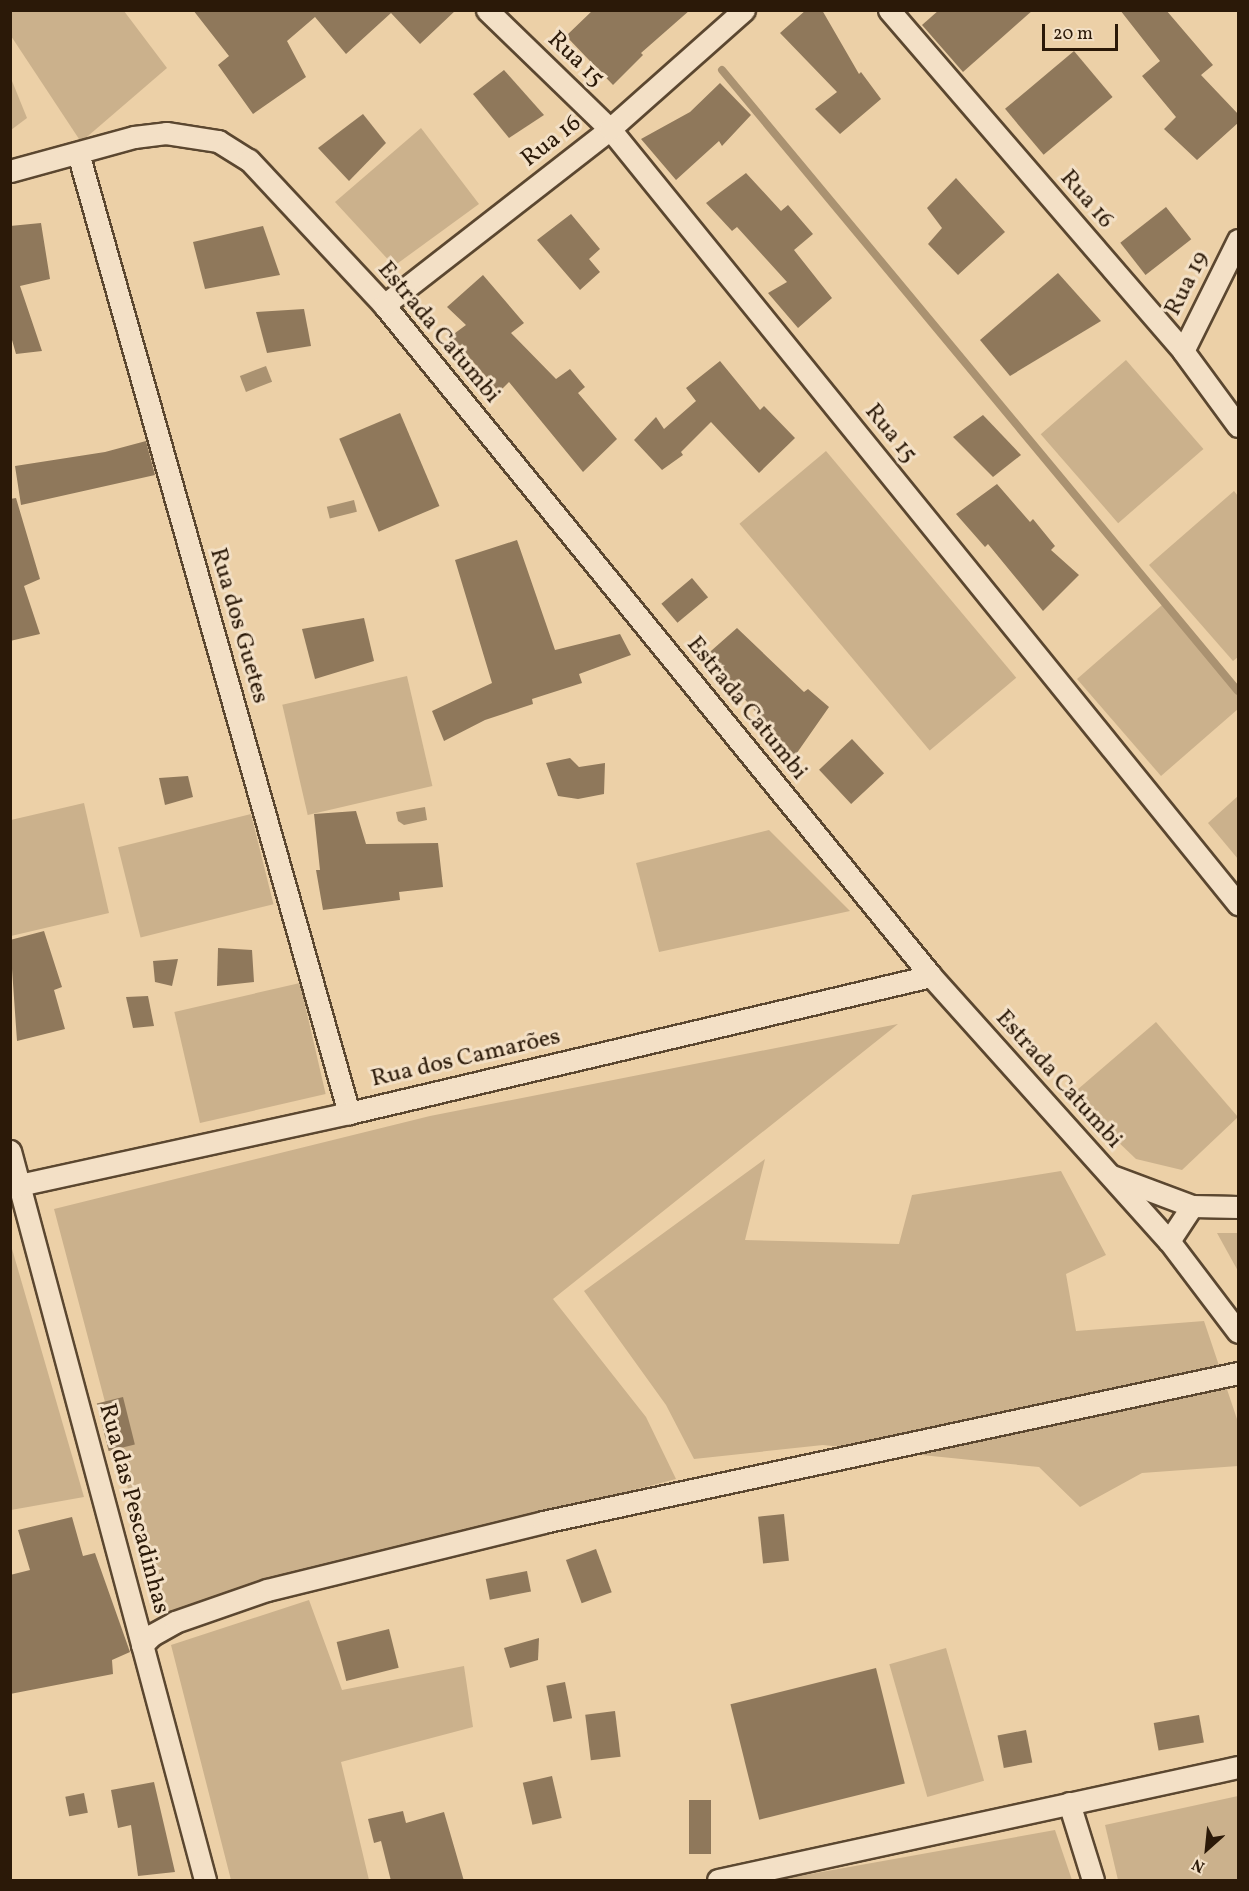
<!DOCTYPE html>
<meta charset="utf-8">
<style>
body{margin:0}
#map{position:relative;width:1249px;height:1891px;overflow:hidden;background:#ecd0a7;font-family:Vollkorn,serif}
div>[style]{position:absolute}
.green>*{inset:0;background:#cbb18c;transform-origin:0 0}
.water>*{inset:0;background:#aa9271;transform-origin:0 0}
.stream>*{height:8px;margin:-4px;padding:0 4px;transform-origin:4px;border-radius:4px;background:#aa9271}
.building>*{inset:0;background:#8f785b;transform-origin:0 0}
.roads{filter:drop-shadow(2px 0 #5b4730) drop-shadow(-2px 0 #5b4730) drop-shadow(0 2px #5b4730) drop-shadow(0 -2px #5b4730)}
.minor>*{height:21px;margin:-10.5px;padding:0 10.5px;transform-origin:10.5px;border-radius:10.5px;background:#f3e0c6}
span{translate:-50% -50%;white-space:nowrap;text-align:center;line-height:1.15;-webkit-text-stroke:6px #f3e0c6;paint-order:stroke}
.street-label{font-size:24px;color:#2b1908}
.frame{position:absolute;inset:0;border:12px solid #2b1908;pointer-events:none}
.north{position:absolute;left:1177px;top:1819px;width:60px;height:60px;-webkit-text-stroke:4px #f3e0c6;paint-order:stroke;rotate:207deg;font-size:16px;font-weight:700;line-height:24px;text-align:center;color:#2b1908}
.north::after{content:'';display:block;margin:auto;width:21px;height:27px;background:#2b1908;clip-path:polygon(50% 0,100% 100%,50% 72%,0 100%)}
.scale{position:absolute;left:1042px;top:24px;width:76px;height:27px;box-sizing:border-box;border:3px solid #2b1908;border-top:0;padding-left:8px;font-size:18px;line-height:21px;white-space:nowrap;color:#2b1908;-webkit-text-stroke:4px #f3e0c6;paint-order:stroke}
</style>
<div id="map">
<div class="green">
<i style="clip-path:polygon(10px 11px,124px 11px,167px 68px,81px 142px,11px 36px)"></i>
<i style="clip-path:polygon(10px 76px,27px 118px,11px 130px,10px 130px)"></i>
<i style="clip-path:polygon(421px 128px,479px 204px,394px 266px,335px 202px)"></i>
<i style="left:1126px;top:360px;width:118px;height:113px;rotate:49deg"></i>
<i style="left:826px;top:451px;width:296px;height:113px;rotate:50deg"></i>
<i style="clip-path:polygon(1234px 491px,1238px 496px,1238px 657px,1233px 661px,1149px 565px)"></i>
<i style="clip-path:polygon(1162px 605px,1238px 693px,1238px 709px,1161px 776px,1077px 679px)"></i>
<i style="left:407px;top:676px;width:113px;height:128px;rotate:77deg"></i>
<i style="clip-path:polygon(1238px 796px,1238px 859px,1208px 823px)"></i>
<i style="clip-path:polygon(84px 803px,109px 913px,11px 936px,11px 820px)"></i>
<i style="left:251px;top:814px;width:93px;height:137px;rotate:76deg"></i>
<i style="clip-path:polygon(769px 830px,850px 911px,659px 952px,636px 863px)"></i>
<i style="left:300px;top:983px;width:114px;height:129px;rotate:77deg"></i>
<i style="clip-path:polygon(1156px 1022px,1238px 1117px,1182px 1170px,1136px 1159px,1070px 1096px)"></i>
<i style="clip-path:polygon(898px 1024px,553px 1299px,646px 1417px,676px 1479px,161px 1614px,54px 1209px,430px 1116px)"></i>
<i style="clip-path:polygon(765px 1159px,745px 1240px,899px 1244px,912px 1195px,1061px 1171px,1106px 1255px,1066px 1274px,1076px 1331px,1204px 1321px,1238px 1422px,1238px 1466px,1142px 1473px,1080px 1507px,1039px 1467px,823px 1445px,694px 1459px,666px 1405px,584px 1291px)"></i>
<i style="clip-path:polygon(1217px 1233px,1238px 1233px,1238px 1271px)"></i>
<i style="clip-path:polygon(10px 1242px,84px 1497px,11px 1510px,10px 1510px)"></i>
<i style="clip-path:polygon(309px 1600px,342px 1690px,464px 1666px,473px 1727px,341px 1762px,369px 1880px,231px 1880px,171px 1645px)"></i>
<i style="left:946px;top:1648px;width:138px;height:59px;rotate:74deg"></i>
<i style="clip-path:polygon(1238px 1796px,1238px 1880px,1118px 1880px,1105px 1825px)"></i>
<i style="clip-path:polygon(1055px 1830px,1072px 1880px,777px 1880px)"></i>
</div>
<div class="water">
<i style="left:266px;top:366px;width:17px;height:28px;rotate:69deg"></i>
<i style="left:354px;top:500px;width:12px;height:28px;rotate:76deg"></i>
<i style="clip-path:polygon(425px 807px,427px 820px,404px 825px,398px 821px,396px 812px)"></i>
</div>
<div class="stream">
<i style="left:722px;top:70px;width:807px;rotate:50.28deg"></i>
</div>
<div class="building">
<i style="clip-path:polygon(193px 10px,456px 10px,420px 44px,391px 13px,346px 54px,315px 17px,287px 41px,306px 77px,253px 114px,218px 65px,229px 56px)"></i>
<i style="clip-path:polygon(593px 10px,690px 10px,641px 53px,643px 55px,613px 85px,566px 36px)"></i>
<i style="clip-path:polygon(806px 10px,822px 10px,859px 74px,861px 72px,881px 99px,840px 134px,815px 109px,837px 92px,780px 33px)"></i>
<i style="clip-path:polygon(939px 10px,1033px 10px,963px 72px,922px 25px)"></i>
<i style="clip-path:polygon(1120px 10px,1166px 10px,1213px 65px,1201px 75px,1239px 115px,1239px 122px,1197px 160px,1164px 129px,1176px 117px,1142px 76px,1160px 61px)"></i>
<i style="left:1074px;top:51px;width:60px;height:90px;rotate:50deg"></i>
<i style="clip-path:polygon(504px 70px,544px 115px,509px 138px,473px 94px)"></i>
<i style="clip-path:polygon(720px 83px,751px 115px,722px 146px,719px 141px,676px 180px,641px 139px,690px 112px)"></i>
<i style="clip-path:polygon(363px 114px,386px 143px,349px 181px,318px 148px)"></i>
<i style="clip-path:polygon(746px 173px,781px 211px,788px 205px,813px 234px,794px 250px,832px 298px,798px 328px,768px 293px,787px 282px,737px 227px,732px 231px,706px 203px)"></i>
<i style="clip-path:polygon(956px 178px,1005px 232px,958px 275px,928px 244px,942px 228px,927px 208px)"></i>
<i style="left:1166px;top:207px;width:41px;height:58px;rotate:52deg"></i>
<i style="clip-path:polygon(571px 214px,600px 249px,589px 259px,600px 272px,580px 290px,537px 240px)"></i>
<i style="clip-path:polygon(41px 223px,50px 279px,20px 286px,42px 351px,16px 354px,10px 333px,10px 226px)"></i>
<i style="clip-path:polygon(263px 226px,280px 275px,205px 289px,193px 242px)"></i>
<i style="clip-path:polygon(1058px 273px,1101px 321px,1010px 376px,980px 340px)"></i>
<i style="clip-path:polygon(483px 275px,524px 323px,511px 333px,556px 379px,570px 369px,585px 387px,578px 393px,617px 439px,583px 472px,509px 382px,499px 392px,451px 336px,466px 325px,447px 307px)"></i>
<i style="clip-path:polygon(304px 309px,311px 346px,267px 353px,256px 312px)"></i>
<i style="clip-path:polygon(720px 361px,760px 410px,764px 406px,795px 438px,759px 473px,711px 422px,681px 452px,683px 455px,662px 470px,634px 440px,656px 417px,664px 429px,696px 401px,686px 388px)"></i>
<i style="left:400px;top:413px;width:101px;height:66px;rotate:67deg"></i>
<i style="clip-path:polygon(983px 415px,1021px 455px,993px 477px,953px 437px)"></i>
<i style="clip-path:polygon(146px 441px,155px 475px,21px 505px,15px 466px,105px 452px)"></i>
<i style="clip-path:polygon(997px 484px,1030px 522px,1033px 519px,1055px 546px,1051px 550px,1079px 575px,1043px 611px,988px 544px,985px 547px,956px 514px)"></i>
<i style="clip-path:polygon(16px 498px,40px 579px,24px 586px,40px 634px,10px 641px,10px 499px)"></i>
<i style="clip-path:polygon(517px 540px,555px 650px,620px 634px,631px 655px,579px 674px,582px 683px,532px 699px,533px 704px,485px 720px,444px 741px,432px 711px,492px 683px,455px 560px)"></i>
<i style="left:692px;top:578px;width:25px;height:40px;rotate:50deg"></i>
<i style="clip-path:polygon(364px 618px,374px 661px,315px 679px,302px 629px)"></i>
<i style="clip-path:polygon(737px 628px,804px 692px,808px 689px,829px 707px,792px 760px,764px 732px,769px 727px,741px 695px,737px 700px,703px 658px)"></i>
<i style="left:852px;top:739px;width:47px;height:45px;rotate:47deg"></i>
<i style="clip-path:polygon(570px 758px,579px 767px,605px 763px,604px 794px,578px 799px,558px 796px,546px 763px)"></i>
<i style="clip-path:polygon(188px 776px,193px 797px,165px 805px,159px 778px)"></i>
<i style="clip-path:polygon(356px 811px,366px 844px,438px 843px,443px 887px,399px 892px,400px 900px,323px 910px,316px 870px,320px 870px,314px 814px)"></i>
<i style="clip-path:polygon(44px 931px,62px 987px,54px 990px,65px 1029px,17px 1041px,10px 940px)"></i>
<i style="clip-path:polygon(218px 948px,252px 950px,254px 982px,217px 986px)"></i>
<i style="clip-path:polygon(178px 959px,172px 986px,155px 982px,153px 961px)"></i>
<i style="clip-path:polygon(148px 996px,154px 1026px,133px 1028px,126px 997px)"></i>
<i style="left:123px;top:1397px;width:49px;height:27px;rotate:76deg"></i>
<i style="left:784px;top:1514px;width:47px;height:26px;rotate:84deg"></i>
<i style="clip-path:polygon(72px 1517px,83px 1556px,95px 1553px,130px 1652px,112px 1660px,113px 1674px,10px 1694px,10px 1575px,30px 1570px,18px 1530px)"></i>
<i style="left:596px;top:1549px;width:46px;height:32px;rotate:70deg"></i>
<i style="left:527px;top:1571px;width:21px;height:42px;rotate:79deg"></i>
<i style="left:389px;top:1629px;width:40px;height:54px;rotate:76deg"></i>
<i style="clip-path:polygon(539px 1638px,538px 1660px,510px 1668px,504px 1648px)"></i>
<i style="left:876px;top:1668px;width:119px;height:150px;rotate:76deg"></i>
<i style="left:565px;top:1682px;width:37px;height:19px;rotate:79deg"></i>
<i style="left:615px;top:1711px;width:46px;height:30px;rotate:83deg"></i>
<i style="left:1199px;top:1715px;width:28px;height:46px;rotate:80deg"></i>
<i style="left:1026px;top:1730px;width:33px;height:29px;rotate:79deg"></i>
<i style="left:552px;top:1776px;width:43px;height:30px;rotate:77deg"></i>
<i style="clip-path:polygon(154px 1782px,175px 1872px,138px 1876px,131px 1825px,118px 1828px,111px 1790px)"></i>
<i style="left:84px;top:1793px;width:20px;height:19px;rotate:79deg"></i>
<i style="left:689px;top:1800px;width:22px;height:54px"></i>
<i style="clip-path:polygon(403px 1811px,406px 1823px,444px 1812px,464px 1881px,391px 1881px,381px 1841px,374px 1843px,368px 1819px)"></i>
</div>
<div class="roads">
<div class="minor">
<i style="left:487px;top:10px;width:171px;rotate:44.1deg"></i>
<i style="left:610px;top:129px;width:998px;rotate:50.98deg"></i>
<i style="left:889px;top:10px;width:450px;rotate:49.2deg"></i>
<i style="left:1183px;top:351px;width:93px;rotate:53.7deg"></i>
<i style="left:78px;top:153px;width:998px;rotate:74.24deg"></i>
<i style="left:10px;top:171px;width:129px;rotate:-15.3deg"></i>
<i style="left:134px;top:137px;width:32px;rotate:-7deg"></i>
<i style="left:166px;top:133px;width:53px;rotate:8.7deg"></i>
<i style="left:218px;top:141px;width:36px;rotate:32deg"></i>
<i style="left:249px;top:160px;width:198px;rotate:47deg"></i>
<i style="left:384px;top:305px;width:866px;rotate:50.81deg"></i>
<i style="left:931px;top:976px;width:356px;rotate:48.1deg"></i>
<i style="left:1169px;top:1241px;width:114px;rotate:52.8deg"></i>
<i style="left:384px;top:305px;width:286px;rotate:-37.9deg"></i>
<i style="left:610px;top:129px;width:179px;rotate:-41.6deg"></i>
<i style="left:1183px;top:351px;width:124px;rotate:-63.6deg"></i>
<i style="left:10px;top:1151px;width:755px;rotate:75.02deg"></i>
<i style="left:1112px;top:1176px;width:85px;rotate:20.6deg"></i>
<i style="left:1192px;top:1206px;width:46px;rotate:1.2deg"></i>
<i style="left:10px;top:1187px;width:347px;rotate:-12.3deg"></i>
<i style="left:349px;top:1113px;width:598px;rotate:-13.25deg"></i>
<i style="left:1169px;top:1241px;width:42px;rotate:-56.7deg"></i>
<i style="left:142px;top:1645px;width:14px;rotate:-45deg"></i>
<i style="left:152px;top:1635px;width:26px;rotate:-29deg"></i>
<i style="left:175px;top:1622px;width:97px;rotate:-19.2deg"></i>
<i style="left:267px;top:1590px;width:284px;rotate:-13.8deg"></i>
<i style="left:543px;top:1522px;width:711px;rotate:-12.1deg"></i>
<i style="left:1069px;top:1803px;width:81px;rotate:72.7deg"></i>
<i style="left:718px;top:1880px;width:532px;rotate:-12.26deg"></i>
</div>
</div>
<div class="street-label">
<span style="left:575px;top:60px;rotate:44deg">Rua 15</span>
<span style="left:552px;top:142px;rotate:-38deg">Rua 16</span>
<span style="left:1086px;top:200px;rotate:49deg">Rua 16</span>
<span style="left:1188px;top:284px;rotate:-63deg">Rua 19</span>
<span style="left:438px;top:333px;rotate:50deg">Estrada Catumbi</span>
<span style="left:890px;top:434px;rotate:51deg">Rua 15</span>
<span style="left:238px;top:626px;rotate:74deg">Rua dos Guetes</span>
<span style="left:746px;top:709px;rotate:51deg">Estrada Catumbi</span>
<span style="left:466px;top:1059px;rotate:-13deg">Rua dos Camarões</span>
<span style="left:1058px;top:1080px;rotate:48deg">Estrada Catumbi</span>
<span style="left:133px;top:1509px;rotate:75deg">Rua das Pescadinhas</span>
</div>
<div class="frame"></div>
<div class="north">N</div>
<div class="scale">20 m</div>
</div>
